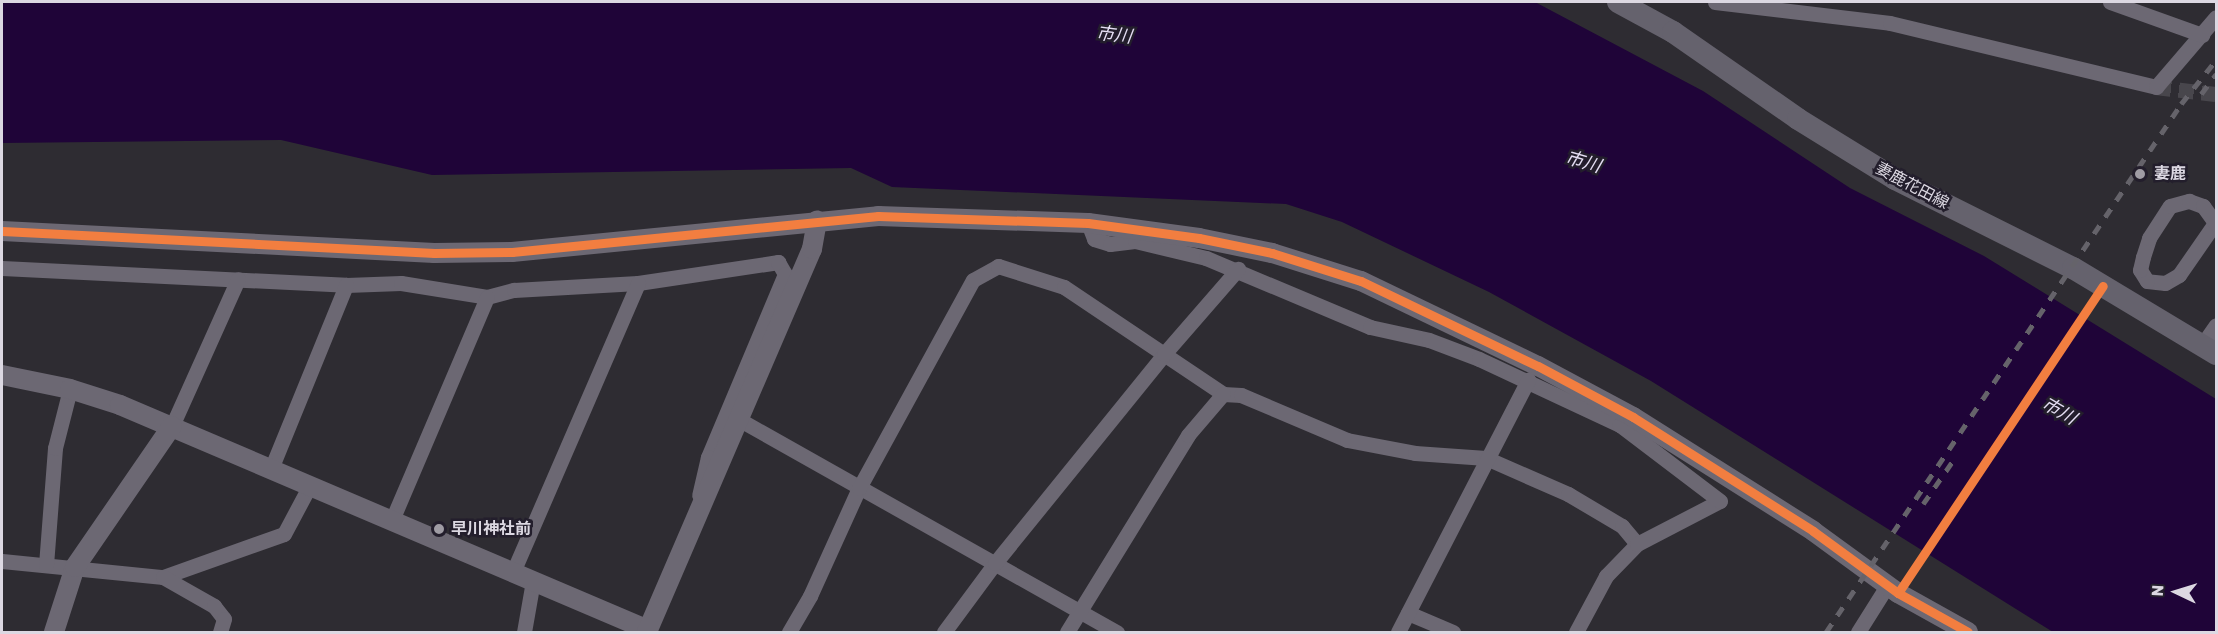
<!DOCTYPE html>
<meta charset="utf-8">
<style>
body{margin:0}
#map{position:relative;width:2218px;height:634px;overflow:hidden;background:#2e2c32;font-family:Rubik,"Noto Sans JP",sans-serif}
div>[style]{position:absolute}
.water>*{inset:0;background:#1f0438}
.minor-tunnel>*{height:15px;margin-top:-7.5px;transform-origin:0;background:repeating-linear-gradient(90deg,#48464c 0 15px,transparent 0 23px)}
.minor>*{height:15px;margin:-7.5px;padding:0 7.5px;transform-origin:7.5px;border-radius:7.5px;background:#6c6873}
.tertiary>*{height:20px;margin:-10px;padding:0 10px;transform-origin:10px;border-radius:10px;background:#6c6873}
.secondary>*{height:22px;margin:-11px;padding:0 11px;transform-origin:11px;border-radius:11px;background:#65626d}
.rail>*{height:4.5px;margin-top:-2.25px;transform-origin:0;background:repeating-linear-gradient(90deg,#65636a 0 10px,transparent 0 20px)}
.cycleway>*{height:9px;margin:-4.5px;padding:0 4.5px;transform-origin:4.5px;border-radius:4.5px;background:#f27e40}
.dots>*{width:16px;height:16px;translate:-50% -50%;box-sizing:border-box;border:3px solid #231e2c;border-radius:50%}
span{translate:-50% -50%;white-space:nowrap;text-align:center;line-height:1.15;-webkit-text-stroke:5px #231e2c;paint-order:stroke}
.poi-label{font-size:16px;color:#dcd8e2;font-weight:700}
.left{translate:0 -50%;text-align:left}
.street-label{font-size:16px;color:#dcd8e2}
.water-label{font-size:18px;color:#e5def4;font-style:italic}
.frame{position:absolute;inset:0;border:3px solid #dcd8e2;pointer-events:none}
.north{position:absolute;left:2146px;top:562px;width:60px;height:60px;-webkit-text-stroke:4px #231e2c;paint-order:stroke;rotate:274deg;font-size:16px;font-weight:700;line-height:24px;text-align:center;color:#dcd8e2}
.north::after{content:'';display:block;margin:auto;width:21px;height:27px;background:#dcd8e2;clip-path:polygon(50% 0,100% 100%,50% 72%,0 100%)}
</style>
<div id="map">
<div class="water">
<i style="clip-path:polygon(2px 2px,1535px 2px,1703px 91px,1850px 188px,1984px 256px,2216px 399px,2216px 632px,2053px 632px,1651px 381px,1489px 292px,1342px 222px,1286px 204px,892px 187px,851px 168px,432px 175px,281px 140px,2px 143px)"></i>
</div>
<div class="minor-tunnel">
<i style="left:2156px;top:87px;width:60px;rotate:6.7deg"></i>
</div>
<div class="minor">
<i style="left:1715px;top:2px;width:176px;rotate:6.8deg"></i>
<i style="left:1890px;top:23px;width:274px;rotate:13.5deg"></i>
<i style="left:2156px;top:87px;width:92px;rotate:-49.4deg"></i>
<i style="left:2110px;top:2px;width:98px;rotate:19.7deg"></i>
<i style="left:1088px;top:223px;width:17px;rotate:69deg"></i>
<i style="left:1094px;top:239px;width:17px;rotate:17deg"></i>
<i style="left:1110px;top:244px;width:25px;rotate:-7deg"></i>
<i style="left:1135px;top:241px;width:73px;rotate:13.5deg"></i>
<i style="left:1206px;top:258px;width:178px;rotate:22.8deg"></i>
<i style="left:1370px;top:327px;width:60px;rotate:12.4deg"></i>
<i style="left:1429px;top:340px;width:53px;rotate:20.8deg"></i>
<i style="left:1479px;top:359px;width:156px;rotate:25.1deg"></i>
<i style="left:1620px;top:425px;width:15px;rotate:-32deg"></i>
<i style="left:2215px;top:223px;width:63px;rotate:124.7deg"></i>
<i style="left:2179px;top:275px;width:16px;rotate:150deg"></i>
<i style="left:2165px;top:283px;width:18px;rotate:-174deg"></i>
<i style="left:2147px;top:281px;width:13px;rotate:-122deg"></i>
<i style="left:2140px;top:270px;width:13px;rotate:-77deg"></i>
<i style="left:2143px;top:257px;width:20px;rotate:-72deg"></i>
<i style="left:2149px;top:238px;width:38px;rotate:-57deg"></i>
<i style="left:2170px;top:206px;width:20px;rotate:-15deg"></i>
<i style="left:2189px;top:201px;width:15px;rotate:20deg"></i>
<i style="left:2203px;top:206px;width:22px;rotate:54deg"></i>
<i style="left:2px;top:268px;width:344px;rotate:2.8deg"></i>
<i style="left:346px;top:285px;width:55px;rotate:-2.1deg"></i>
<i style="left:401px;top:283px;width:87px;rotate:9.2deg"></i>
<i style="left:487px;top:297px;width:28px;rotate:-15deg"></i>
<i style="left:514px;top:290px;width:124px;rotate:-3.2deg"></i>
<i style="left:638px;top:283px;width:142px;rotate:-8.5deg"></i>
<i style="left:778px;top:262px;width:14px;rotate:60deg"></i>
<i style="left:785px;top:274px;width:199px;rotate:112.8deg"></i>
<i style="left:708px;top:457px;width:39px;rotate:103deg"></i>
<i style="left:2202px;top:345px;width:24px;rotate:-55deg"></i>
<i style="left:740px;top:420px;width:433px;rotate:29.4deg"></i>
<i style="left:172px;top:426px;width:161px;rotate:-65.8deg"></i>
<i style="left:271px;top:469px;width:199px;rotate:-67.8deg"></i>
<i style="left:392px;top:520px;width:242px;rotate:-66.9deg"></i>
<i style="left:2px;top:561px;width:162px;rotate:5.7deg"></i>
<i style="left:163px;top:577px;width:128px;rotate:-19.6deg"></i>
<i style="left:284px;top:534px;width:55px;rotate:-62deg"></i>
<i style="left:46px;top:565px;width:117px;rotate:-85.6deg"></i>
<i style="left:55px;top:448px;width:61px;rotate:-75.7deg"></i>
<i style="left:513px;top:572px;width:315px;rotate:-66.6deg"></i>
<i style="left:163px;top:577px;width:59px;rotate:29.6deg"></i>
<i style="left:214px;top:606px;width:16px;rotate:52deg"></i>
<i style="left:224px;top:619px;width:14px;rotate:107deg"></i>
<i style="left:1408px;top:613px;width:49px;rotate:22.9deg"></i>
<i style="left:524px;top:632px;width:52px;rotate:-80deg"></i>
<i style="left:789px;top:632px;width:42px;rotate:-59.7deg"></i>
<i style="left:810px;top:596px;width:119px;rotate:-65.6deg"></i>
<i style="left:859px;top:488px;width:237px;rotate:-61.3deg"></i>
<i style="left:973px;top:280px;width:29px;rotate:-29deg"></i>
<i style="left:998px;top:266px;width:69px;rotate:17.7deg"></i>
<i style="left:1064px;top:287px;width:192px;rotate:33.9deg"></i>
<i style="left:1223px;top:394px;width:18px;rotate:3deg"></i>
<i style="left:1241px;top:395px;width:115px;rotate:23deg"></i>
<i style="left:1347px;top:440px;width:69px;rotate:10.8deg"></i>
<i style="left:1415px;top:453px;width:71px;rotate:4deg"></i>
<i style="left:1486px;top:458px;width:90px;rotate:23.7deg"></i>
<i style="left:1568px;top:494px;width:63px;rotate:30.7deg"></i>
<i style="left:1622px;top:526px;width:23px;rotate:50deg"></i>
<i style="left:944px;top:632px;width:86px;rotate:-53.5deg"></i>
<i style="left:995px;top:563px;width:269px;rotate:-51deg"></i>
<i style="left:1164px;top:354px;width:113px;rotate:-49deg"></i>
<i style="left:1067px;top:632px;width:231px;rotate:-58.4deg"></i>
<i style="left:1188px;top:435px;width:54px;rotate:-49.5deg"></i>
<i style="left:1398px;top:632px;width:284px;rotate:-62.7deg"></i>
<i style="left:1576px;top:632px;width:64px;rotate:-61.8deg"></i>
<i style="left:1606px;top:576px;width:45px;rotate:-45.9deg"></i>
<i style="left:1637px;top:544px;width:93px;rotate:-27.4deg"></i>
<i style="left:1720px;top:501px;width:126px;rotate:-142.8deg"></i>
<i style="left:1858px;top:632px;width:54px;rotate:-57.8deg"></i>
</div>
<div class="tertiary">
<i style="left:2px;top:231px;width:433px;rotate:2.9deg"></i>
<i style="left:434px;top:253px;width:78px;rotate:-0.7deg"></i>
<i style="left:512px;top:252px;width:368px;rotate:-5.6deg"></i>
<i style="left:878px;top:216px;width:210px;rotate:1.9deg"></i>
<i style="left:1088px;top:223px;width:112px;rotate:7.7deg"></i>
<i style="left:1199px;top:238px;width:75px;rotate:11.6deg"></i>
<i style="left:1272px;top:253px;width:93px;rotate:17.5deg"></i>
<i style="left:1361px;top:281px;width:196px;rotate:25.7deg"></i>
<i style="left:1538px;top:366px;width:108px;rotate:28.2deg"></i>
<i style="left:1633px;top:417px;width:213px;rotate:32.3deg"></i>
<i style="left:1813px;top:531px;width:105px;rotate:36.1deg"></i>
<i style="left:1898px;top:593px;width:80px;rotate:29.1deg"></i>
<i style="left:2px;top:375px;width:69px;rotate:11.6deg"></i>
<i style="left:70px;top:389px;width:52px;rotate:17.7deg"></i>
<i style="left:120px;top:405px;width:574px;rotate:23.08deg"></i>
<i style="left:54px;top:632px;width:68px;rotate:-72.1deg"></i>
<i style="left:75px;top:567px;width:171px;rotate:-55.5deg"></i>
<i style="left:647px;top:632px;width:417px;rotate:-66.7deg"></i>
<i style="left:812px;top:249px;width:29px;rotate:-80deg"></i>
</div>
<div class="secondary">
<i style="left:1618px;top:2px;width:63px;rotate:28.6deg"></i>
<i style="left:1673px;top:32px;width:152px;rotate:34.8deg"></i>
<i style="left:1798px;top:119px;width:114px;rotate:31.7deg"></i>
<i style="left:1895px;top:179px;width:199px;rotate:26.6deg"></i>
<i style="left:2073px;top:268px;width:167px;rotate:31deg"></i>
</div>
<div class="rail">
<i style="left:2201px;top:94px;width:25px;rotate:-53deg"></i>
<i style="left:1923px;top:504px;width:55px;rotate:-55.4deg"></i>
<i style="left:1826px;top:632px;width:636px;rotate:-56.09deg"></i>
<i style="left:2181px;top:104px;width:56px;rotate:-51.5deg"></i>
</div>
<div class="cycleway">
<i style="left:2px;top:231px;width:433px;rotate:2.9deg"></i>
<i style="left:434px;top:253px;width:78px;rotate:-0.7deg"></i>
<i style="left:512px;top:252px;width:368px;rotate:-5.6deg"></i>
<i style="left:878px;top:216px;width:210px;rotate:1.9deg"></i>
<i style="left:1088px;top:223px;width:112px;rotate:7.7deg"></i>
<i style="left:1199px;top:238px;width:75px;rotate:11.6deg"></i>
<i style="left:1272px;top:253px;width:93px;rotate:17.5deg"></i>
<i style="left:1361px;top:281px;width:196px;rotate:25.7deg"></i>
<i style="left:1538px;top:366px;width:108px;rotate:28.2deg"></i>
<i style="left:1633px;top:417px;width:213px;rotate:32.3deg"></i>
<i style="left:1813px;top:531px;width:105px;rotate:36.1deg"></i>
<i style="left:1898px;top:593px;width:80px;rotate:29.1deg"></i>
<i style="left:1898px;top:593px;width:369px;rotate:-56.3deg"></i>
</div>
<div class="dots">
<i style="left:2140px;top:174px;background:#9f9ca4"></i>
<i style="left:439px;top:529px;background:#9f9ca4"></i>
</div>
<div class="poi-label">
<span class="left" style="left:2154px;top:174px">妻鹿</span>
<span class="left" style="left:451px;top:529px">早川神社前</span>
</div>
<div class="street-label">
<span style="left:1912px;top:186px;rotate:28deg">妻鹿花田線</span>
</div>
<div class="water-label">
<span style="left:1114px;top:35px;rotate:7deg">市川</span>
<span style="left:1583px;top:162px;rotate:16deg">市川</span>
<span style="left:2059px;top:411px;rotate:30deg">市川</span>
</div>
<div class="frame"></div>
<div class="north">N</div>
</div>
